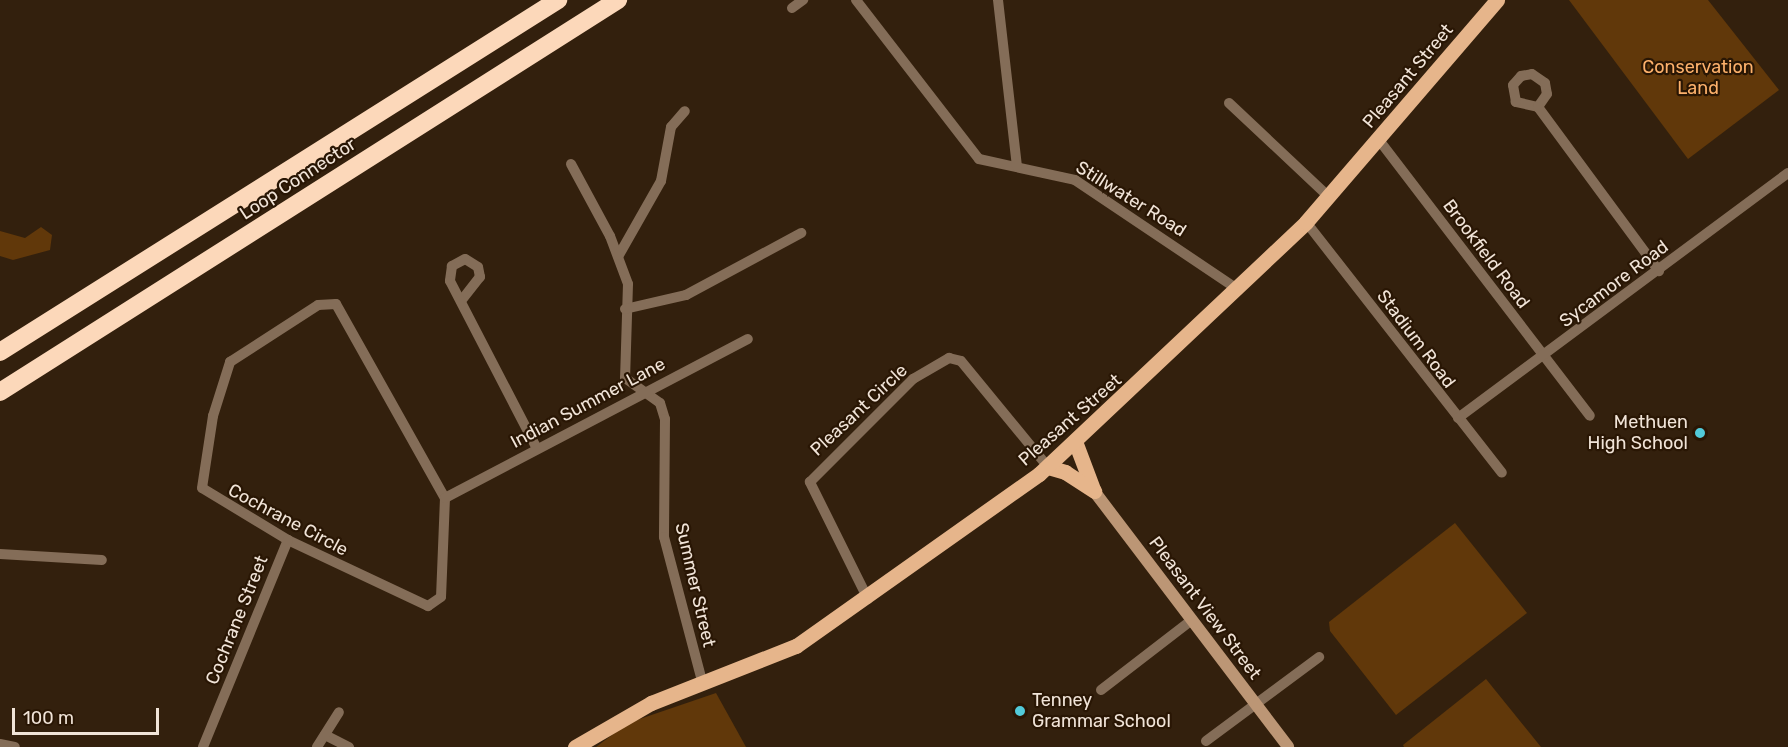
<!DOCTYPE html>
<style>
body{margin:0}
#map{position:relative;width:1788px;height:747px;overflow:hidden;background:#33200d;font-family:Rubik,sans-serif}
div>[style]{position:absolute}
.green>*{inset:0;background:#61380a}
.street>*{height:10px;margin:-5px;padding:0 5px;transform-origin:5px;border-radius:5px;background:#846d58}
.secondary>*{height:12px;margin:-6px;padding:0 6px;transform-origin:6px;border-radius:6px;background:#bc9675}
.primary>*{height:15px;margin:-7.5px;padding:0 7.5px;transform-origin:7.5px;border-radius:7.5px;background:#e6b58b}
.highway>*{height:18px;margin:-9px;padding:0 9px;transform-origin:9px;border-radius:9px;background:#fcd8ba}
.dots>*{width:16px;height:16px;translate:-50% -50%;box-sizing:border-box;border:3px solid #291604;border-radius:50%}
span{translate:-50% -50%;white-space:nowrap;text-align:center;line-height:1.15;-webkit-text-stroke:4.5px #291604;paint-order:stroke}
.park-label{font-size:18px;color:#fdb16b}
.street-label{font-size:18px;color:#f1e4d8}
.poi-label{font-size:18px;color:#f1e4d8}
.right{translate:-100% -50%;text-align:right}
.left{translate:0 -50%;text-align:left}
.scale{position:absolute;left:12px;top:708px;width:147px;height:27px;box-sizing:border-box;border:3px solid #f1e4d8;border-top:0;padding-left:8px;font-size:18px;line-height:21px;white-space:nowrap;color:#f1e4d8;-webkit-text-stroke:4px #291604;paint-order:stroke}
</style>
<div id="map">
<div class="green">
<i style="clip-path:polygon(1569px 0,1708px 0,1779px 90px,1688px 159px)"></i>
<i style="clip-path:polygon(41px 227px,52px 235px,50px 250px,13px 260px,0 256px,0 231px,25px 238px)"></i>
<i style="clip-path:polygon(1455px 523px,1527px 613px,1396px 715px,1330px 631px,1329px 622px)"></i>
<i style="clip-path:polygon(1486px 679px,1541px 747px,1404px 747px,1403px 745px)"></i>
<i style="clip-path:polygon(716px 693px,746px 747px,596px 747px,628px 723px)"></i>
</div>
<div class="street">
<i style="left:856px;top:0;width:201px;rotate:52.3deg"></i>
<i style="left:979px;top:159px;width:98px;rotate:12.3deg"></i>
<i style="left:1075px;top:180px;width:197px;rotate:33.9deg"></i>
<i style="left:998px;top:0;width:168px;rotate:83.5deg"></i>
<i style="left:792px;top:8px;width:14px;rotate:-36deg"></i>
<i style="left:1229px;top:103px;width:137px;rotate:43.2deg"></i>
<i style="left:1538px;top:107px;width:23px;rotate:-167deg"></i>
<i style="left:1516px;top:102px;width:17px;rotate:-100deg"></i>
<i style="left:1513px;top:85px;width:12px;rotate:-48deg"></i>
<i style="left:1521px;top:76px;width:11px;rotate:-10deg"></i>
<i style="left:1532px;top:74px;width:16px;rotate:35deg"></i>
<i style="left:1545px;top:83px;width:11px;rotate:80deg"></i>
<i style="left:1547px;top:94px;width:16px;rotate:125deg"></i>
<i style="left:1538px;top:107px;width:204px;rotate:53.6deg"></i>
<i style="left:1379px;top:140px;width:347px;rotate:52.6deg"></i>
<i style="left:571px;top:164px;width:82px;rotate:61.6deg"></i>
<i style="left:610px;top:236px;width:51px;rotate:69.4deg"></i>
<i style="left:628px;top:284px;width:94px;rotate:91.8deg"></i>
<i style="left:625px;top:378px;width:43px;rotate:35.5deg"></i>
<i style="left:660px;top:403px;width:17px;rotate:73deg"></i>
<i style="left:665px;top:419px;width:118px;rotate:90.5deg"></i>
<i style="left:664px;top:537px;width:153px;rotate:75.2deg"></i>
<i style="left:1306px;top:222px;width:318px;rotate:52deg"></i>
<i style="left:619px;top:255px;width:85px;rotate:-60.4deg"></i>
<i style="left:661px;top:181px;width:55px;rotate:-79.5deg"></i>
<i style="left:671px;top:127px;width:21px;rotate:-49deg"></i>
<i style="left:461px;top:301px;width:31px;rotate:-52deg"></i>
<i style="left:480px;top:277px;width:10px;rotate:-101deg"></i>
<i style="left:478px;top:267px;width:15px;rotate:-148deg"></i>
<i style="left:465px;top:259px;width:15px;rotate:152deg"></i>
<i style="left:452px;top:266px;width:15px;rotate:98deg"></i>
<i style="left:450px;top:281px;width:189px;rotate:62.6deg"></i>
<i style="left:336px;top:304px;width:223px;rotate:60.7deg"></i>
<i style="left:445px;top:498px;width:99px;rotate:92.3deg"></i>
<i style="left:441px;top:597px;width:16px;rotate:145deg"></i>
<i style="left:428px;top:606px;width:155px;rotate:-154.8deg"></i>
<i style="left:288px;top:540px;width:100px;rotate:-148.8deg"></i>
<i style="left:202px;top:488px;width:73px;rotate:-81.3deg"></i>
<i style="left:213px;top:416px;width:57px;rotate:-72.5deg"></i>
<i style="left:230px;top:362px;width:105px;rotate:-32.9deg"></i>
<i style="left:318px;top:305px;width:18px;rotate:-3deg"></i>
<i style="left:625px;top:309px;width:63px;rotate:-12.9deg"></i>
<i style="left:686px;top:295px;width:131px;rotate:-28.3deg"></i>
<i style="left:1458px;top:418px;width:411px;rotate:-36.6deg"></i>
<i style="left:445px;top:498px;width:342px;rotate:-27.7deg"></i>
<i style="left:0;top:554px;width:102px;rotate:3.4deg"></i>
<i style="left:868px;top:599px;width:131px;rotate:-116.4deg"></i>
<i style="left:810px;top:482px;width:146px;rotate:-45deg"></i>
<i style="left:913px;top:379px;width:42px;rotate:-30.3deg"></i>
<i style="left:949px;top:358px;width:12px;rotate:14deg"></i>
<i style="left:961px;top:361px;width:137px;rotate:50.6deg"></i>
<i style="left:1101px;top:690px;width:115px;rotate:-37.6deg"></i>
<i style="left:325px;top:735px;width:27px;rotate:27deg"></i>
<i style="left:1206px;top:741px;width:141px;rotate:-36.6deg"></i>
<i style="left:0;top:744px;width:15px;rotate:11deg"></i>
<i style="left:203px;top:747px;width:224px;rotate:-67.7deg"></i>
<i style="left:317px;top:747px;width:41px;rotate:-57.8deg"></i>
</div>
<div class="secondary">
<i style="left:1094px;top:491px;width:321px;rotate:52.8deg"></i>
</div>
<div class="primary">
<i style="left:1076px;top:444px;width:48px;rotate:69.3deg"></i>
<i style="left:1048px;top:467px;width:18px;rotate:16deg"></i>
<i style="left:1065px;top:472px;width:35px;rotate:33deg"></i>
<i style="left:575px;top:747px;width:88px;rotate:-30.1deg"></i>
<i style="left:651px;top:703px;width:156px;rotate:-21.5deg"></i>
<i style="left:796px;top:646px;width:298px;rotate:-35.3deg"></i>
<i style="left:1039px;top:474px;width:367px;rotate:-43.3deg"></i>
<i style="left:1306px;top:222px;width:293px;rotate:-49.3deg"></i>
</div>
<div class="highway">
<i style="left:0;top:352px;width:660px;rotate:-32.24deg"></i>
<i style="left:0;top:392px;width:732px;rotate:-32.39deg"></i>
</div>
<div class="dots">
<i style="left:1700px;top:433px;background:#52cbda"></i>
<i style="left:1020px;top:711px;background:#52cbda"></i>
</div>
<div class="park-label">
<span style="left:1698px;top:78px">Conservation<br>Land</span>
</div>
<div class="street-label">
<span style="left:1408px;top:76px;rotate:-50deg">Pleasant Street</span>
<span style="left:298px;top:179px;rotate:-33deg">Loop Connector</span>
<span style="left:1131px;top:199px;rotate:32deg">Stillwater Road</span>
<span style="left:1486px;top:254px;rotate:53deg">Brookfield Road</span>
<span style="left:1614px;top:284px;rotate:-37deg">Sycamore Road</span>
<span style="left:1416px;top:339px;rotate:53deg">Stadium Road</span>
<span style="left:588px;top:403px;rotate:-28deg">Indian Summer Lane</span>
<span style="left:859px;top:410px;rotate:-43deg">Pleasant Circle</span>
<span style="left:1070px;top:420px;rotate:-41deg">Pleasant Street</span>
<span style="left:288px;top:520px;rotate:28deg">Cochrane Circle</span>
<span style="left:695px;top:585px;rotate:77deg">Summer Street</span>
<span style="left:1205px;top:608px;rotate:53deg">Pleasant View Street</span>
<span style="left:237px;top:620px;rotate:-68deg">Cochrane Street</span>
</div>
<div class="poi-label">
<span class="right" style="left:1688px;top:433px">Methuen<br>High School</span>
<span class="left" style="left:1032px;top:711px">Tenney<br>Grammar School</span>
</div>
<div class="scale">100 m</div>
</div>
